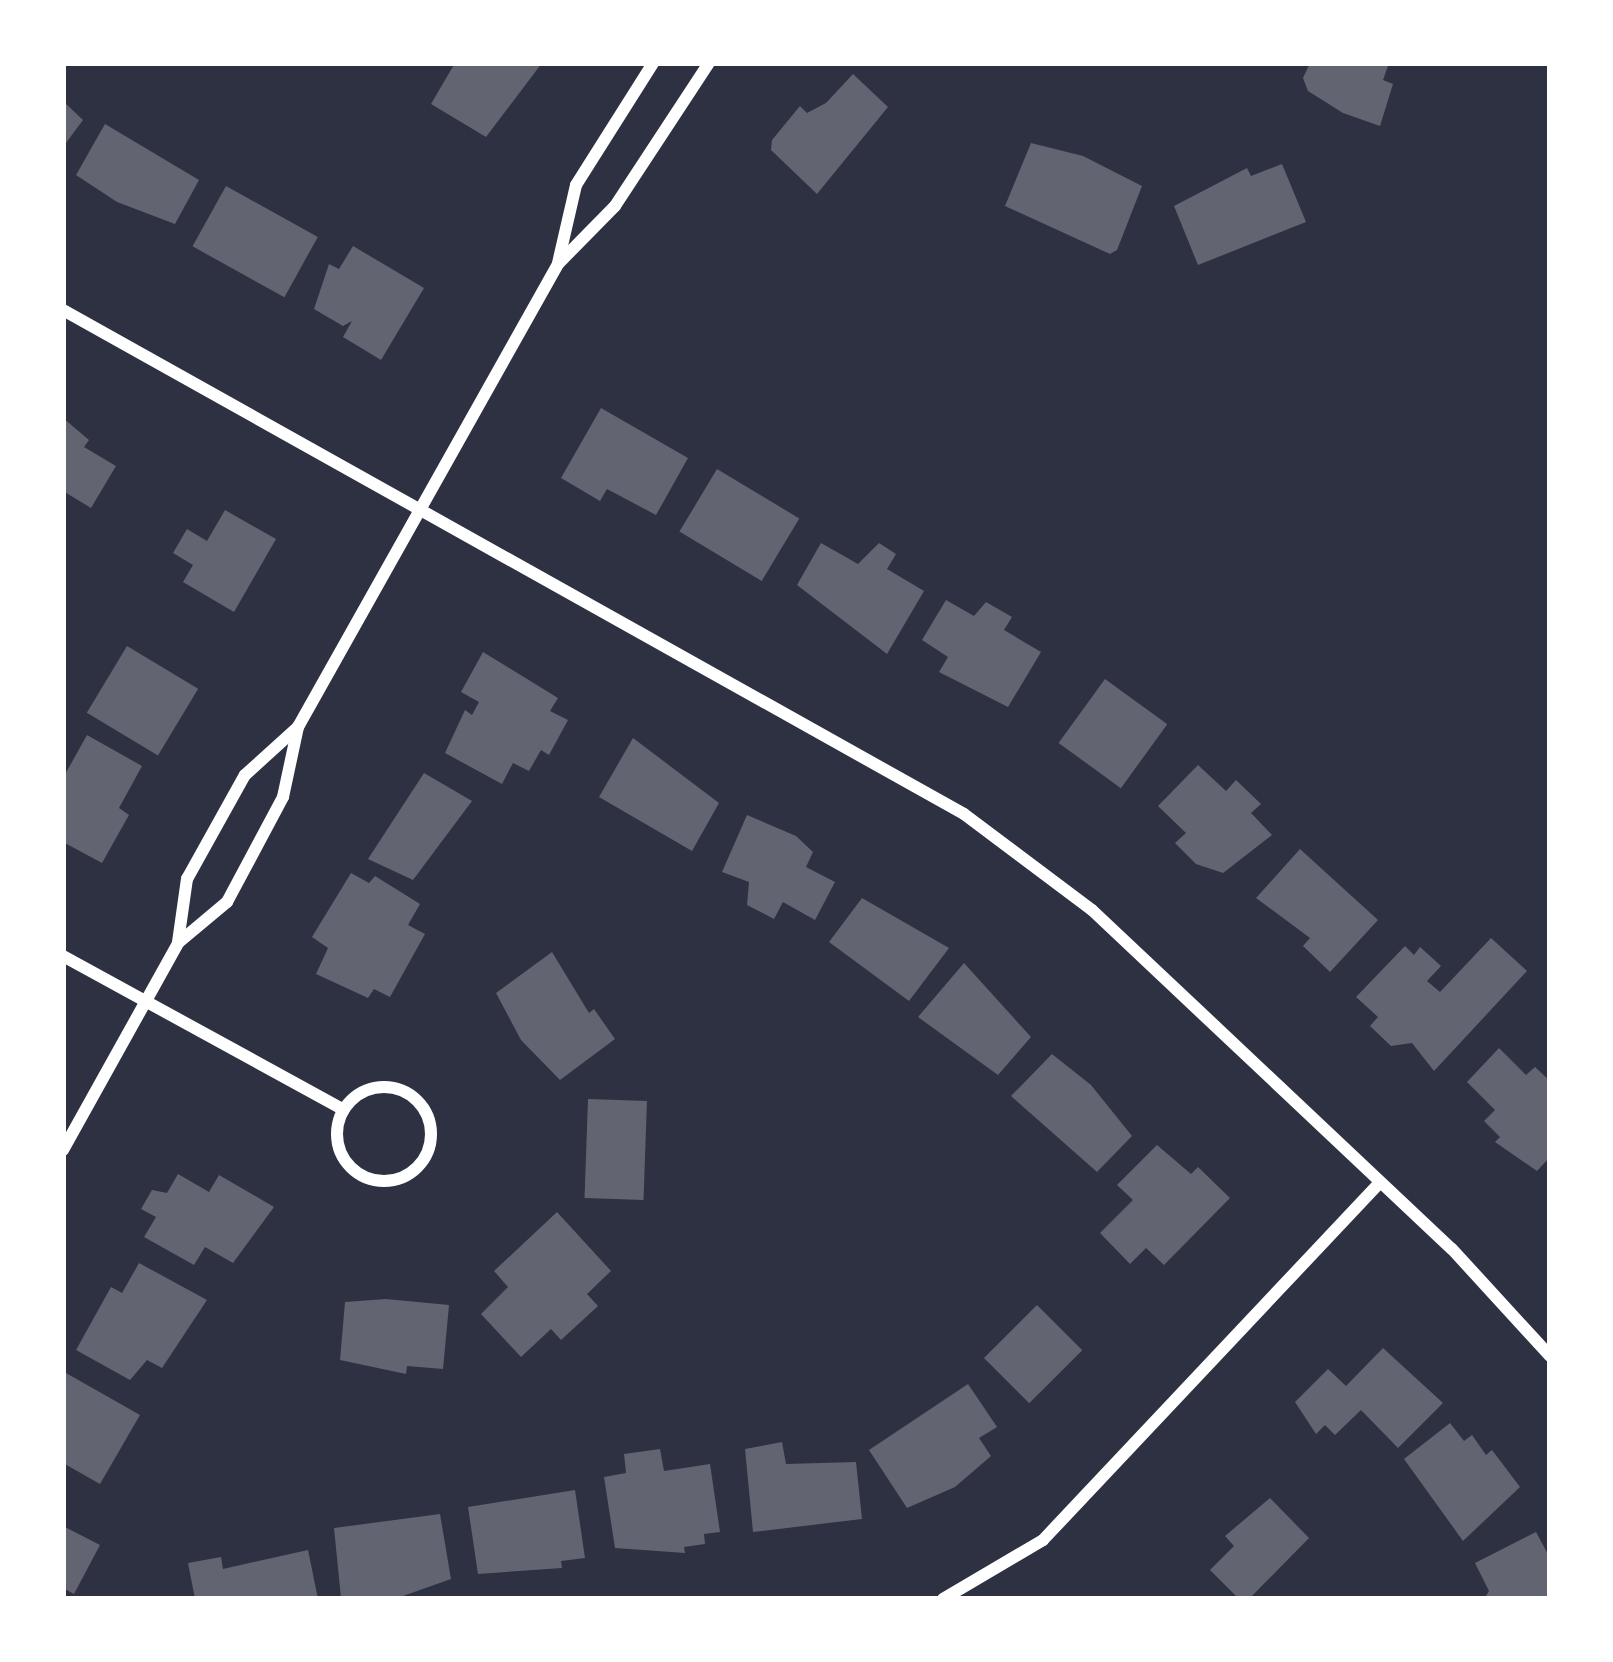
<!DOCTYPE html>
<style>
body{margin:0}
#map{position:relative;width:1613px;height:1662px;overflow:hidden;background:#2d3142;font-family:Ubuntu,sans-serif}
div>[style]{position:absolute}
.building>*{inset:0;background:#626471;transform-origin:0 0}
.minor>*{height:12px;margin:-6px;padding:0 6px;transform-origin:6px;border-radius:6px;background:#fff}
.minor>.ring{margin:-6px;padding:0;box-sizing:content-box;background:none;border:12px solid #fff;border-radius:50%}
span{translate:-50% -50%;white-space:nowrap;text-align:center;line-height:1.15;-webkit-text-stroke:9px #fff;paint-order:stroke}
.frame{position:absolute;inset:0;border:66px solid #fff;pointer-events:none}
</style>
<div id="map">
<div class="building">
<i style="clip-path:polygon(455px 63px,542px 63px,486px 137px,431px 104px)"></i>
<i style="clip-path:polygon(1389px 63px,1383px 80px,1393px 84px,1380px 126px,1343px 113px,1308px 91px,1303px 78px,1310px 63px)"></i>
<i style="clip-path:polygon(853px 74px,888px 107px,817px 194px,771px 150px,772px 140px,800px 106px,807px 113px,826px 103px)"></i>
<i style="clip-path:polygon(63px 101px,83px 120px,63px 147px)"></i>
<i style="clip-path:polygon(105px 124px,199px 180px,175px 224px,117px 202px,76px 175px)"></i>
<i style="clip-path:polygon(1031px 143px,1083px 156px,1142px 186px,1117px 250px,1110px 254px,1005px 206px)"></i>
<i style="clip-path:polygon(1282px 164px,1306px 222px,1198px 265px,1174px 206px,1247px 168px,1251px 176px)"></i>
<i style="left:226px;top:186px;width:105px;height:69px;rotate:29deg"></i>
<i style="clip-path:polygon(353px 246px,424px 288px,381px 360px,343px 337px,352px 321px,343px 326px,314px 309px,329px 264px,339px 269px)"></i>
<i style="clip-path:polygon(601px 408px,688px 458px,656px 515px,607px 489px,600px 501px,561px 478px)"></i>
<i style="clip-path:polygon(63px 418px,89px 440px,84px 447px,116px 466px,91px 508px,63px 491px)"></i>
<i style="left:717px;top:469px;width:96px;height:73px;rotate:31deg"></i>
<i style="clip-path:polygon(225px 510px,276px 539px,234px 612px,183px 582px,193px 565px,173px 553px,187px 529px,207px 541px)"></i>
<i style="clip-path:polygon(821px 543px,858px 564px,879px 543px,896px 554px,887px 569px,924px 591px,887px 654px,797px 585px)"></i>
<i style="clip-path:polygon(946px 600px,974px 616px,986px 602px,1012px 617px,1004px 630px,1041px 652px,1008px 707px,939px 672px,948px 657px,922px 640px)"></i>
<i style="left:127px;top:646px;width:83px;height:78px;rotate:31deg"></i>
<i style="clip-path:polygon(483px 652px,558px 698px,550px 711px,568px 720px,549px 755px,541px 750px,529px 771px,513px 763px,502px 784px,445px 753px,465px 710px,472px 715px,479px 702px,461px 692px)"></i>
<i style="left:1105px;top:679px;width:77px;height:79px;rotate:36deg"></i>
<i style="clip-path:polygon(87px 735px,142px 766px,119px 808px,129px 815px,102px 863px,63px 842px,63px 778px)"></i>
<i style="clip-path:polygon(633px 738px,719px 803px,692px 851px,599px 797px)"></i>
<i style="clip-path:polygon(1198px 765px,1226px 791px,1236px 780px,1261px 804px,1251px 813px,1272px 835px,1223px 873px,1196px 864px,1175px 843px,1186px 833px,1158px 806px)"></i>
<i style="clip-path:polygon(424px 773px,472px 801px,413px 880px,368px 859px)"></i>
<i style="clip-path:polygon(747px 815px,796px 836px,813px 852px,806px 867px,835px 882px,815px 920px,783px 902px,774px 919px,747px 905px,749px 882px,722px 872px)"></i>
<i style="clip-path:polygon(1300px 849px,1378px 920px,1330px 972px,1303px 946px,1310px 938px,1256px 898px)"></i>
<i style="clip-path:polygon(351px 873px,369px 883px,375px 876px,420px 904px,408px 925px,425px 934px,390px 997px,374px 989px,368px 998px,316px 974px,328px 948px,312px 937px)"></i>
<i style="clip-path:polygon(862px 898px,949px 948px,909px 1001px,829px 942px)"></i>
<i style="clip-path:polygon(1491px 938px,1527px 971px,1434px 1071px,1412px 1043px,1391px 1046px,1370px 1026px,1378px 1017px,1356px 997px,1405px 946px,1414px 955px,1420px 947px,1441px 966px,1427px 981px,1440px 992px)"></i>
<i style="clip-path:polygon(552px 952px,589px 1013px,594px 1009px,615px 1039px,560px 1080px,521px 1040px,496px 993px)"></i>
<i style="clip-path:polygon(964px 963px,1031px 1037px,998px 1075px,918px 1017px)"></i>
<i style="clip-path:polygon(1499px 1048px,1526px 1075px,1535px 1067px,1550px 1081px,1550px 1157px,1537px 1171px,1495px 1142px,1500px 1137px,1484px 1121px,1495px 1110px,1467px 1082px)"></i>
<i style="clip-path:polygon(1052px 1054px,1091px 1085px,1132px 1136px,1097px 1172px,1011px 1096px)"></i>
<i style="left:588px;top:1099px;width:59px;height:99px;rotate:2deg"></i>
<i style="clip-path:polygon(1157px 1145px,1191px 1174px,1198px 1167px,1230px 1198px,1164px 1265px,1146px 1248px,1130px 1264px,1100px 1233px,1133px 1200px,1117px 1185px)"></i>
<i style="clip-path:polygon(178px 1174px,209px 1192px,219px 1175px,274px 1207px,233px 1263px,205px 1247px,194px 1265px,144px 1237px,156px 1217px,141px 1209px,152px 1190px,167px 1193px)"></i>
<i style="clip-path:polygon(557px 1212px,611px 1271px,587px 1294px,598px 1306px,561px 1340px,551px 1329px,521px 1357px,481px 1314px,508px 1287px,494px 1271px)"></i>
<i style="clip-path:polygon(139px 1263px,207px 1300px,162px 1368px,147px 1360px,130px 1380px,76px 1350px,111px 1287px,122px 1293px)"></i>
<i style="clip-path:polygon(386px 1299px,449px 1305px,443px 1369px,407px 1366px,406px 1374px,340px 1360px,345px 1302px)"></i>
<i style="left:1037px;top:1305px;width:64px;height:75px;rotate:45deg"></i>
<i style="clip-path:polygon(1383px 1348px,1443px 1403px,1398px 1448px,1361px 1410px,1335px 1435px,1325px 1425px,1316px 1434px,1295px 1402px,1328px 1369px,1346px 1386px)"></i>
<i style="clip-path:polygon(66px 1373px,140px 1415px,100px 1484px,63px 1463px)"></i>
<i style="clip-path:polygon(968px 1384px,997px 1427px,979px 1438px,991px 1456px,955px 1487px,907px 1508px,869px 1450px)"></i>
<i style="clip-path:polygon(1450px 1423px,1464px 1441px,1472px 1435px,1486px 1455px,1492px 1450px,1520px 1487px,1463px 1541px,1404px 1459px)"></i>
<i style="clip-path:polygon(782px 1442px,786px 1464px,856px 1462px,862px 1519px,753px 1532px,745px 1449px)"></i>
<i style="clip-path:polygon(660px 1449px,664px 1471px,710px 1464px,720px 1532px,704px 1534px,705px 1544px,684px 1547px,685px 1553px,615px 1548px,604px 1477px,626px 1473px,624px 1454px)"></i>
<i style="clip-path:polygon(575px 1490px,585px 1558px,561px 1561px,562px 1568px,478px 1574px,468px 1507px)"></i>
<i style="clip-path:polygon(1270px 1498px,1309px 1538px,1249px 1599px,1239px 1599px,1210px 1570px,1234px 1546px,1225px 1536px)"></i>
<i style="clip-path:polygon(440px 1514px,451px 1579px,403px 1596px,341px 1598px,334px 1528px)"></i>
<i style="clip-path:polygon(63px 1526px,100px 1545px,74px 1594px,63px 1588px)"></i>
<i style="clip-path:polygon(1536px 1532px,1550px 1558px,1550px 1599px,1484px 1599px,1489px 1591px,1475px 1563px)"></i>
<i style="clip-path:polygon(308px 1550px,318px 1599px,195px 1599px,188px 1563px,221px 1557px,223px 1569px)"></i>
</div>
<div class="minor">
<i style="left:558px;top:263px;width:80px;rotate:-77deg"></i>
<i style="left:576px;top:185px;width:144px;rotate:-57.7deg"></i>
<i style="left:63px;top:310px;width:1032px;rotate:29.22deg"></i>
<i style="left:964px;top:814px;width:160px;rotate:36.9deg"></i>
<i style="left:1092px;top:910px;width:494px;rotate:43.3deg"></i>
<i style="left:1452px;top:1249px;width:145px;rotate:47.5deg"></i>
<i style="left:178px;top:942px;width:64px;rotate:-81.9deg"></i>
<i style="left:187px;top:879px;width:119px;rotate:-60.9deg"></i>
<i style="left:245px;top:775px;width:72px;rotate:-42.2deg"></i>
<i style="left:63px;top:956px;width:320px;rotate:28.7deg"></i>
<i class="ring" style="left:337px;top:1087px;width:82px;height:82px"></i>
<i style="left:63px;top:1150px;width:237px;rotate:-60.9deg"></i>
<i style="left:178px;top:943px;width:64px;rotate:-39.9deg"></i>
<i style="left:227px;top:902px;width:119px;rotate:-61.9deg"></i>
<i style="left:283px;top:797px;width:72px;rotate:-77.9deg"></i>
<i style="left:298px;top:727px;width:531px;rotate:-60.68deg"></i>
<i style="left:558px;top:264px;width:81px;rotate:-45.5deg"></i>
<i style="left:615px;top:206px;width:171px;rotate:-56.7deg"></i>
<i style="left:943px;top:1599px;width:116px;rotate:-30.5deg"></i>
<i style="left:1043px;top:1540px;width:490px;rotate:-46.7deg"></i>
</div>
<div class="frame"></div>
</div>
